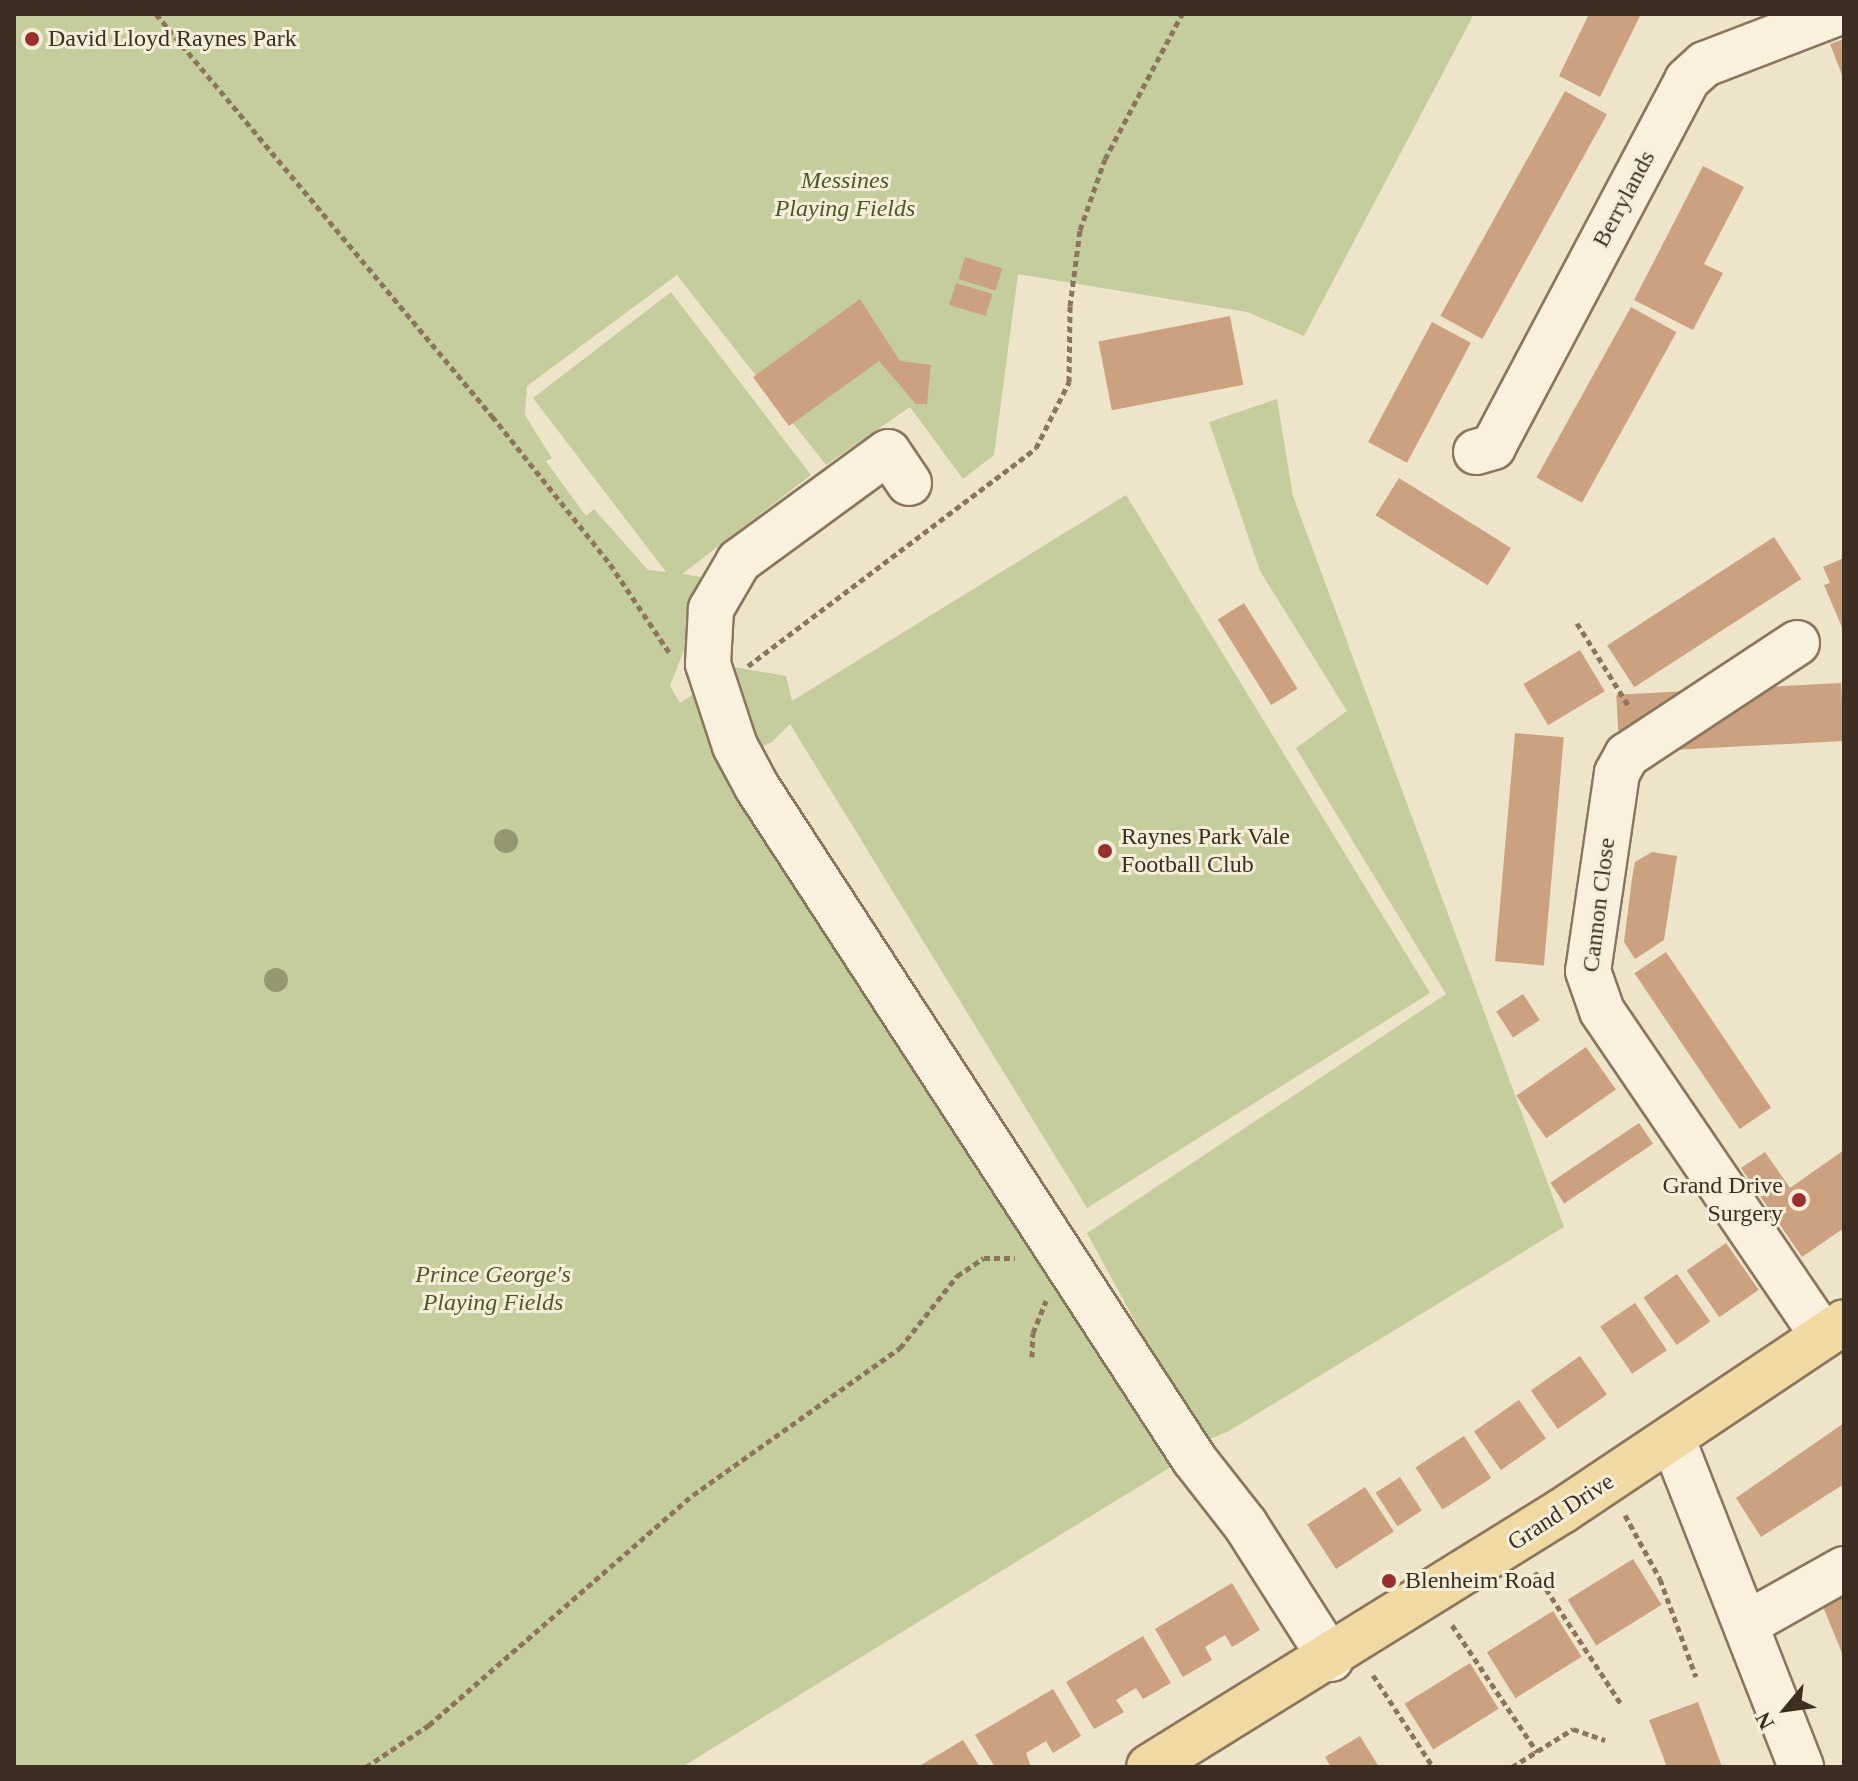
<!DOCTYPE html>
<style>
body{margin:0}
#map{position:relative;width:1858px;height:1781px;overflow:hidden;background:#eee4c9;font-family:Georgia,serif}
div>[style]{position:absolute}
.green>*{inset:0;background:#c6cd9c}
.building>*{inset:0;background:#cca17f;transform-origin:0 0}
.path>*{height:5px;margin-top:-2.5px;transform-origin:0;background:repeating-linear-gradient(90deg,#8b765d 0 6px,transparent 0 10px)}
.roads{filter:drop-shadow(2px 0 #8b765d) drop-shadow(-2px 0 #8b765d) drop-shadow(0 2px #8b765d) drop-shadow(0 -2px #8b765d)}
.minor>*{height:44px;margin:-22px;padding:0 22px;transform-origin:22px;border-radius:22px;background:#f9f1dd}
.major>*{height:44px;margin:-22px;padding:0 22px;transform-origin:22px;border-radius:22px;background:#f0d9a2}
.trees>*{width:24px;height:24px;margin:-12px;border-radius:50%;background:#949770}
.dots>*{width:22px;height:22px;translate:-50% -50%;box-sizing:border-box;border:4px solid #f6eed9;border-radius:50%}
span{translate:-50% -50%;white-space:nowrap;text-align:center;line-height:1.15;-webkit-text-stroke:6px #f6eed9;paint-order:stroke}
.poi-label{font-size:24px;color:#3c2e21}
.left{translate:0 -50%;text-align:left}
.right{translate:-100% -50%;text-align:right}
.park-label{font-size:24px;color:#4b5828;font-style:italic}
.street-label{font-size:24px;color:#3c2e21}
.frame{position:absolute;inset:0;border:16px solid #3c2e21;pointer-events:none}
.north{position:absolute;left:1746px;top:1669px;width:80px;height:80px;-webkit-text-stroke:6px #f6eed9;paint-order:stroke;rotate:241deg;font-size:22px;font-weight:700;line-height:32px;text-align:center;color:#3c2e21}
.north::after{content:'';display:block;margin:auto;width:28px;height:36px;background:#3c2e21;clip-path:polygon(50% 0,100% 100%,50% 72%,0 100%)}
</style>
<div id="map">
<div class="green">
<i style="clip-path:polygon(14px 14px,1474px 14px,1304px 336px,1247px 312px,1018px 274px,994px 455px,963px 479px,910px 407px,826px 465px,677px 275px,527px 386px,525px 415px,552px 458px,546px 461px,586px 516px,594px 509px,648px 570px,666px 572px,533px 398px,671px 292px,811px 475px,682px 574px,714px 579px,696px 644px,684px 650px,670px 686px,680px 703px,734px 667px,786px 676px,792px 701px,1126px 495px,1430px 993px,1087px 1208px,790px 724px,772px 742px,722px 765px,1179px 1462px,682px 1767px,14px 1767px)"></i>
<i style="clip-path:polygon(1277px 399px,1293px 496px,1564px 1227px,1229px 1431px,1201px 1443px,1087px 1233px,1446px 994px,1296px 748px,1347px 711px,1260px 571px,1209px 422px)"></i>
</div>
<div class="building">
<i style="clip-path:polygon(1589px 14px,1641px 14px,1600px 97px,1559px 76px)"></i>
<i style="clip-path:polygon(1844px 39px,1844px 80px,1830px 44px)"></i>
<i style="left:1565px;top:91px;width:48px;height:257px;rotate:29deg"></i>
<i style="clip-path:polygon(1703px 166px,1744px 187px,1704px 264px,1723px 273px,1693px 330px,1634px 300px)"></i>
<i style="left:965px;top:257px;width:39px;height:23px;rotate:17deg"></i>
<i style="left:956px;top:283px;width:38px;height:23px;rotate:17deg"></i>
<i style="clip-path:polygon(860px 299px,900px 361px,931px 365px,927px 404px,916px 404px,879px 361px,789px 426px,753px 377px)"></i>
<i style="left:1631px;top:307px;width:52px;height:195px;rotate:29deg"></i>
<i style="left:1230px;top:316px;width:70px;height:134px;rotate:79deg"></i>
<i style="left:1432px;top:322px;width:44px;height:136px;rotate:28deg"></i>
<i style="left:1399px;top:478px;width:132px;height:44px;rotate:32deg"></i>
<i style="left:1774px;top:537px;width:50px;height:199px;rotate:57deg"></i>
<i style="clip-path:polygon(1844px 558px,1844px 632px,1824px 585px,1830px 583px,1823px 567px)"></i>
<i style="left:1244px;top:603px;width:101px;height:31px;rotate:58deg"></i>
<i style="left:1580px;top:650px;width:48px;height:66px;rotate:59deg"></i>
<i style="left:1841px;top:683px;width:58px;height:225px;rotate:87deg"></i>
<i style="left:1515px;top:733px;width:49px;height:229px;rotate:5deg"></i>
<i style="clip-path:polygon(1652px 852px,1677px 856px,1664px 940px,1635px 959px,1624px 942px,1633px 872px,1635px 862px)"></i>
<i style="left:1666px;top:952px;width:188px;height:38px;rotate:56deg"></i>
<i style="left:1523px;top:994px;width:31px;height:32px;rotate:57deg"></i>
<i style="left:1586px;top:1047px;width:52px;height:85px;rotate:55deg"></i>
<i style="left:1639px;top:1123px;width:25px;height:107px;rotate:56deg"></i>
<i style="clip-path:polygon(1844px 1150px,1844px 1228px,1802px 1257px,1741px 1168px,1765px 1152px,1790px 1188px)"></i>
<i style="left:1726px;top:1243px;width:57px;height:48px;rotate:55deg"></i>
<i style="left:1677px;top:1274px;width:58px;height:41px;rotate:55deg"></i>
<i style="left:1635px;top:1303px;width:57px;height:42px;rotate:56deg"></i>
<i style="left:1580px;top:1356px;width:47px;height:60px;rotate:55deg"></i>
<i style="left:1519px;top:1400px;width:47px;height:55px;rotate:55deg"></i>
<i style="clip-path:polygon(1844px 1423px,1844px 1484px,1761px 1537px,1736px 1498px)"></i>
<i style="left:1464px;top:1436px;width:50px;height:58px;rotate:57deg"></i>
<i style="left:1400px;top:1477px;width:40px;height:29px;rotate:57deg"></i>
<i style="left:1365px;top:1487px;width:53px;height:69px;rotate:57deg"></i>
<i style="left:1633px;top:1559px;width:54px;height:77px;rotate:58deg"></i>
<i style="clip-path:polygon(1232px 1583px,1260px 1630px,1232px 1647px,1225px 1635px,1205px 1647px,1212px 1660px,1183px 1677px,1155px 1629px)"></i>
<i style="clip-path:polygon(1844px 1591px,1844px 1658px,1822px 1604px)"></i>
<i style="left:1553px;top:1611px;width:54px;height:78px;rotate:58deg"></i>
<i style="clip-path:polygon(1143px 1636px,1171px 1683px,1143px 1699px,1136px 1688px,1116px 1700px,1124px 1712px,1094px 1729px,1066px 1682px)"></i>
<i style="left:1470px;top:1663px;width:54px;height:77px;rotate:58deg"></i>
<i style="clip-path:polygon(1053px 1689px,1081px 1736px,1053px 1753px,1046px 1741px,1026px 1753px,1031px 1767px,995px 1767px,975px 1735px)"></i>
<i style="clip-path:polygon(1698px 1702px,1722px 1767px,1667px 1767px,1649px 1720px)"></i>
<i style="clip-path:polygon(1360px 1736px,1379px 1767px,1331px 1767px,1325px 1757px)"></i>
<i style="clip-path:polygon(963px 1740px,980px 1767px,918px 1767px,926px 1762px)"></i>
</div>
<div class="path">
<i style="left:156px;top:14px;width:524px;rotate:50.11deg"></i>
<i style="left:492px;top:416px;width:189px;rotate:51.4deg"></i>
<i style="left:610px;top:564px;width:106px;rotate:56.2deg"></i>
<i style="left:1577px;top:623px;width:100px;rotate:58.1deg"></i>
<i style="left:748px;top:666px;width:361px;rotate:-37.1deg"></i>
<i style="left:1036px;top:448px;width:74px;rotate:-63.4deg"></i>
<i style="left:1069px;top:382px;width:76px;rotate:-89.2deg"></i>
<i style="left:1070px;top:306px;width:77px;rotate:-82.5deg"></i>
<i style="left:1080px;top:230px;width:75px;rotate:-70.6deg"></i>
<i style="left:1105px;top:159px;width:164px;rotate:-62deg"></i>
<i style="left:1032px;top:1357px;width:24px;rotate:-88deg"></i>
<i style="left:1033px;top:1333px;width:35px;rotate:-68deg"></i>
<i style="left:1625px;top:1515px;width:73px;rotate:61.3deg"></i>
<i style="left:1660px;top:1579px;width:104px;rotate:69.8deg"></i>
<i style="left:1535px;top:1572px;width:158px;rotate:56.9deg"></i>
<i style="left:1452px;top:1625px;width:153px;rotate:56.2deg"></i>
<i style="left:1373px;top:1675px;width:110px;rotate:56.9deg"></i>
<i style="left:366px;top:1767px;width:76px;rotate:-33.7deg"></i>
<i style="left:429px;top:1725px;width:350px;rotate:-41.1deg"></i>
<i style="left:693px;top:1495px;width:254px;rotate:-35.4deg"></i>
<i style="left:900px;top:1348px;width:92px;rotate:-51.6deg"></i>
<i style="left:957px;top:1276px;width:32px;rotate:-34deg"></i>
<i style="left:984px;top:1258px;width:31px"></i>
<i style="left:1512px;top:1767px;width:72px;rotate:-31.9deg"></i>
<i style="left:1573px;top:1729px;width:34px;rotate:19deg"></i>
</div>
<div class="roads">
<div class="minor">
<i style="left:1476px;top:452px;width:18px;rotate:-16deg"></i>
<i style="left:1493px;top:447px;width:415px;rotate:-62.1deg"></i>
<i style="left:1687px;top:80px;width:24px;rotate:-42deg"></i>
<i style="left:1705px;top:64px;width:139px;rotate:-21deg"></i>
<i style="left:909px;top:483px;width:37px;rotate:-124deg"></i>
<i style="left:888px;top:452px;width:185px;rotate:143.8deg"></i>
<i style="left:739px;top:561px;width:56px;rotate:120.3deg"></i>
<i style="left:711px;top:609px;width:55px;rotate:93.1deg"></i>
<i style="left:708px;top:664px;width:86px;rotate:71.8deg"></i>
<i style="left:735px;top:746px;width:47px;rotate:61.8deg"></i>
<i style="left:757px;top:787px;width:802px;rotate:56.96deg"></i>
<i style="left:1194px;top:1459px;width:83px;rotate:51.9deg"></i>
<i style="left:1245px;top:1524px;width:160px;rotate:57.5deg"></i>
<i style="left:1797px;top:643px;width:204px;rotate:146.6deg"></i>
<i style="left:1627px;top:755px;width:21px;rotate:119deg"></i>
<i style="left:1617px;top:773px;width:200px;rotate:98.3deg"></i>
<i style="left:1588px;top:971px;width:42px;rotate:70.7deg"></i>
<i style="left:1602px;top:1011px;width:393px;rotate:55.8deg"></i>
<i style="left:1673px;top:1440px;width:351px;rotate:68.6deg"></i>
<i style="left:1746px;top:1624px;width:112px;rotate:-29.3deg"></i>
</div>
<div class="major">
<i style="left:1149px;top:1767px;width:486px;rotate:-31.8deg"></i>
<i style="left:1562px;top:1511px;width:339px;rotate:-33.8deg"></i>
</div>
</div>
<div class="trees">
<i style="left:506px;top:841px"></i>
<i style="left:276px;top:980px"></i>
</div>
<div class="dots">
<i style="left:32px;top:39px;background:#992f2e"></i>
<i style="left:1105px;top:851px;background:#992f2e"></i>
<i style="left:1799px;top:1200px;background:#992f2e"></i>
<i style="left:1389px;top:1581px;background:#992f2e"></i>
</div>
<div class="poi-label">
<span class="left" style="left:48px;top:39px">David Lloyd Raynes Park</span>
<span class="left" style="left:1121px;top:851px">Raynes Park Vale<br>Football Club</span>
<span class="right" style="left:1783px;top:1200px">Grand Drive<br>Surgery</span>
<span class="left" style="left:1405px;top:1581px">Blenheim Road</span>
</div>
<div class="park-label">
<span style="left:845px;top:195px">Messines<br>Playing Fields</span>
<span style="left:493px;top:1289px">Prince George's<br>Playing Fields</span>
</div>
<div class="street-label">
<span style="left:1624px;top:199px;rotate:-62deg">Berrylands</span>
<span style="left:1599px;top:905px;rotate:-83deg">Cannon Close</span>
<span style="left:1561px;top:1512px;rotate:-33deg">Grand Drive</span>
</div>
<div class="frame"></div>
<div class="north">N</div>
</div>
